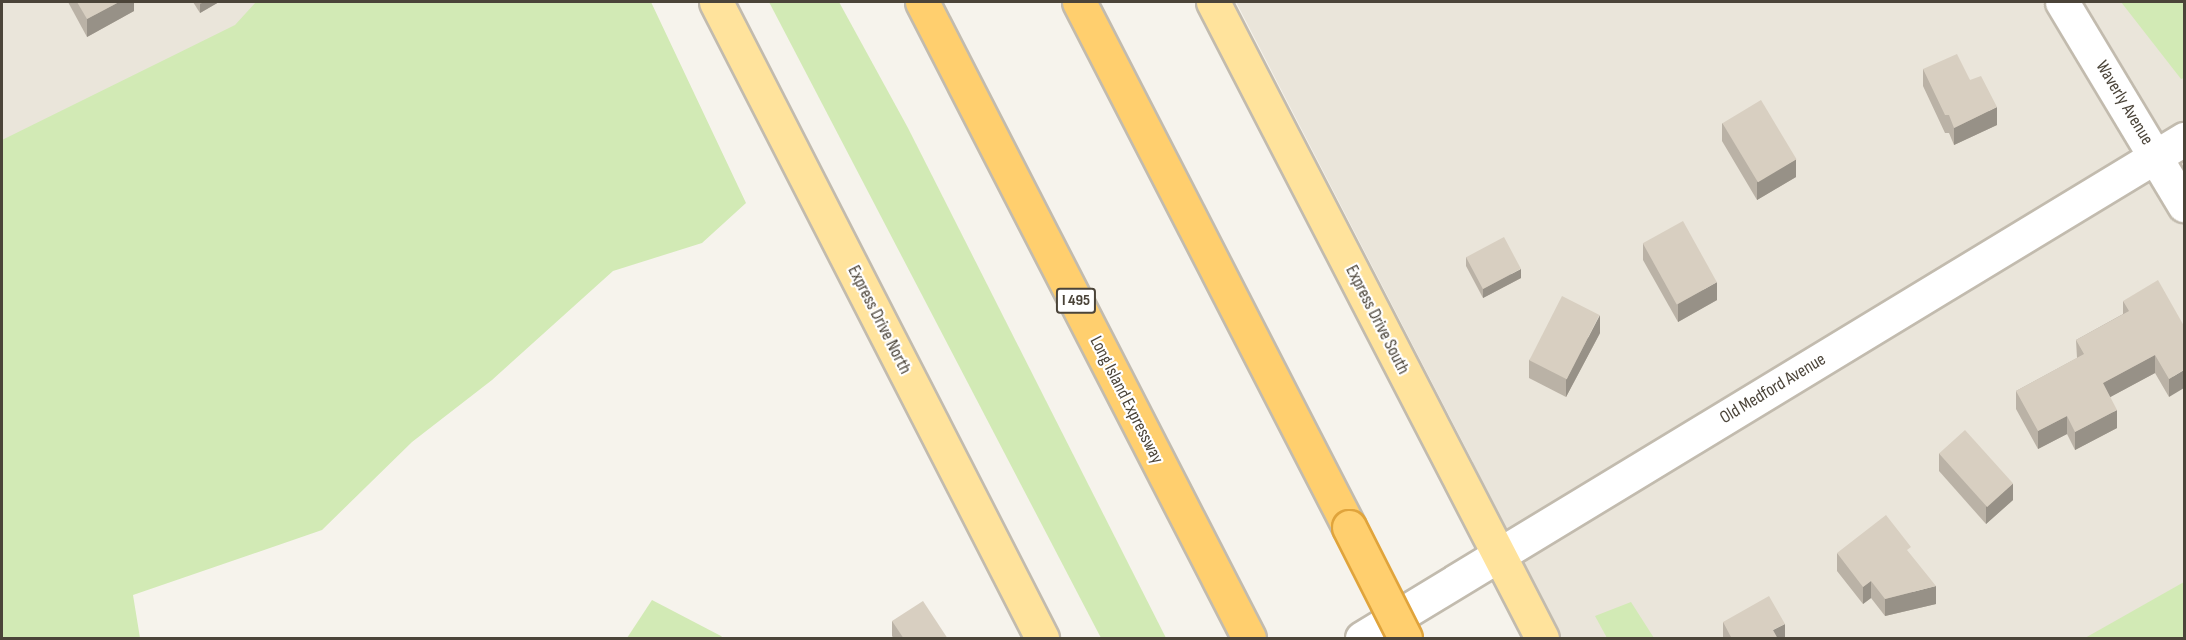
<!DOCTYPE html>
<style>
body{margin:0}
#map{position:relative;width:2186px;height:640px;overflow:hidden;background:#f6f3ec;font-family:"Sofia Sans Condensed",sans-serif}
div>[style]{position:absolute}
.residential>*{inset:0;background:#eae5da}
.green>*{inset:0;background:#d2eab5}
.roads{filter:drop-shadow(2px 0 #c2bbae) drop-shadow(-2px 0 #c2bbae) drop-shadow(0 2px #c2bbae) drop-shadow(0 -2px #c2bbae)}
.minor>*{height:33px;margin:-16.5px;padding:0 16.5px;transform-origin:16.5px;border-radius:16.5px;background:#fff}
.major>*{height:33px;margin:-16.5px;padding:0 16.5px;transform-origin:16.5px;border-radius:16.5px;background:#ffe39c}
.highway>*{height:33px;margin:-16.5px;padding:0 16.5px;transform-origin:16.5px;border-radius:16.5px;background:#ffcf6e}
.bridges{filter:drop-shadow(2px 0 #e0a43c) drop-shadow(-2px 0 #e0a43c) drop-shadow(0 2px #e0a43c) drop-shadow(0 -2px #e0a43c)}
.highway-bridge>*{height:33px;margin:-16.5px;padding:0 16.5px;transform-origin:16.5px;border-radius:16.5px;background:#ffcf6e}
.wall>*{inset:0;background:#bab2a6}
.shaded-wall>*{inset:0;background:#979187}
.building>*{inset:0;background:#d8cfc1;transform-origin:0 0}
span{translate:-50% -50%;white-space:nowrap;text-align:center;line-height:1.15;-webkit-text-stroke:4.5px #fff;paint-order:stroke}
.shield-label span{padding:2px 4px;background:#fff;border:2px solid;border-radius:4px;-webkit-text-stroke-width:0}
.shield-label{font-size:16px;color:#4b4439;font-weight:700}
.street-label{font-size:18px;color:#4b4439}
.frame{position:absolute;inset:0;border:3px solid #4b4439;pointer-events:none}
</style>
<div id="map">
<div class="residential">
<i style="clip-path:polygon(2px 2px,264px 2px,272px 18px,2px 166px)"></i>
<i style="clip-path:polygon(1236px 2px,2184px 2px,2184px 638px,1542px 638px,1455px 471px,1473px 462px)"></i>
</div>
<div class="green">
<i style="clip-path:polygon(256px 2px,651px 2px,746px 203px,702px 243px,613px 271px,492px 380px,412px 442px,322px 530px,133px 595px,140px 638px,2px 638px,2px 140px,235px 25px)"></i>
<i style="clip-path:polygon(769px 2px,839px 2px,908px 128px,1166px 638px,1101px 638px)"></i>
<i style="clip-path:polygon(2121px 2px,2184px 2px,2184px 78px,2181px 79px)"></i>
<i style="clip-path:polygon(2184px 582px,2184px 638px,2085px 638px)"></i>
<i style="clip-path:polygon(652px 600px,721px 636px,723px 638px,627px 638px)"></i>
<i style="clip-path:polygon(1631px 602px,1654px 638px,1607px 638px,1595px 616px)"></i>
</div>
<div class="roads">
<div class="minor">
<i style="left:2062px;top:2px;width:237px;rotate:59deg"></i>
<i style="left:1362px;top:638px;width:962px;rotate:-31.26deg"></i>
</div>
<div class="major">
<i style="left:716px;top:2px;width:715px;rotate:62.86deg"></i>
<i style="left:1213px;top:2px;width:716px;rotate:62.65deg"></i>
</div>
<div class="highway">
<i style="left:922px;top:2px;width:715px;rotate:62.79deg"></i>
<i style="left:1079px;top:2px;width:590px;rotate:62.78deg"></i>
</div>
</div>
<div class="bridges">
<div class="highway-bridge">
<i style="left:1349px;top:527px;width:124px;rotate:63.2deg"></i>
</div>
</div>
<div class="wall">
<i style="clip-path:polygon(68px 2px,134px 2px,134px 11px,87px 37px)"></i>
<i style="clip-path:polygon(193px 2px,219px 2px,200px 13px)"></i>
<i style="clip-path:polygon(1923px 69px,1970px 80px,1997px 125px,1954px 145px,1949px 133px,1945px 133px,1923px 86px)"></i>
<i style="clip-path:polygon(1722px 123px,1796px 177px,1757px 200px,1722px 141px)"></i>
<i style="clip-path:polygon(1643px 243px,1717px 300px,1678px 322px,1643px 260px)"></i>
<i style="clip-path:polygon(1466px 257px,1521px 278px,1483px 298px,1466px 266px)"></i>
<i style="clip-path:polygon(2123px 301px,2184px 326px,2169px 397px,2155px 373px,2110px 397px,2117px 428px,2075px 450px,2067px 434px,2038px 449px,2016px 409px,2016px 391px,2077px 358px,2076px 340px,2123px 314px)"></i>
<i style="clip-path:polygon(1600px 333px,1566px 397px,1529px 378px,1529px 360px)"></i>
<i style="clip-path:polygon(1939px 453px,2013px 500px,1986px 524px,1939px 471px)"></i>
<i style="clip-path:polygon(1837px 553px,1936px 604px,1885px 616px,1871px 598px,1863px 604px,1837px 571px)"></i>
<i style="clip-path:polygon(892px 621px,948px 639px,894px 639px,892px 636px)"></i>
<i style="clip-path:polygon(1723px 622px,1785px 639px,1723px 639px)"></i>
</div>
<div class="shaded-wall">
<i style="clip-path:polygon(119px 2px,134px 2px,134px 11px,87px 37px,87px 19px)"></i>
<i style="clip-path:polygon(204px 2px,219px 2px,200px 13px,200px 4px)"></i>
<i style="clip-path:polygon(1997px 107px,1997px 125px,1954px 145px,1954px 128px)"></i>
<i style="clip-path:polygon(1796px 159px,1796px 177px,1757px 200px,1757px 182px)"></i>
<i style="clip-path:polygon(1521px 269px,1521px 278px,1483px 298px,1483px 289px)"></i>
<i style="clip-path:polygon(1717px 282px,1717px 300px,1678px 322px,1678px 304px)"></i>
<i style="clip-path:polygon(1600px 315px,1600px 333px,1566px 397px,1566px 380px)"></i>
<i style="clip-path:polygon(2155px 355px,2155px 373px,2103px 401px,2103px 383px)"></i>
<i style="clip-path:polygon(2184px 370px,2184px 388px,2169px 397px,2169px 379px)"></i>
<i style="clip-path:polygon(2117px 410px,2117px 428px,2075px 450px,2075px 432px)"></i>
<i style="clip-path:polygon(2067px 416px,2067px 434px,2038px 449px,2038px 431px)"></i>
<i style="clip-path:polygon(2013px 483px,2013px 500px,1986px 524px,1986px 507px)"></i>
<i style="clip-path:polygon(1871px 581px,1871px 598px,1863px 604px,1863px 587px)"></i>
<i style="clip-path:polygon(1936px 586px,1936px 604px,1885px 616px,1885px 599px)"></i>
<i style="clip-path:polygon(1785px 624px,1785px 639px,1773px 639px,1773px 630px)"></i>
</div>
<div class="building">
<i style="clip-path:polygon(77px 2px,119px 2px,87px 19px)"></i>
<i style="clip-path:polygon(1957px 54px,1970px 80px,1981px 76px,1997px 107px,1954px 128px,1949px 115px,1945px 115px,1923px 69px)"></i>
<i style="left:1761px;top:100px;width:69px;height:45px;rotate:59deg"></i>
<i style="left:1683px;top:221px;width:70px;height:46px;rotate:61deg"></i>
<i style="left:1504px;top:237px;width:36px;height:43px;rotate:62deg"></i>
<i style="clip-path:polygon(2158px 280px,2184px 326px,2184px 370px,2169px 379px,2155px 355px,2103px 383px,2117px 410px,2075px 432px,2067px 416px,2038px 431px,2016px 391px,2084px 354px,2076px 340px,2129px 311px,2123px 301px)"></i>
<i style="left:1562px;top:296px;width:42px;height:72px;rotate:27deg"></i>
<i style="left:1965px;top:430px;width:72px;height:35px;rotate:48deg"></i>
<i style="clip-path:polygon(1886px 515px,1911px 547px,1907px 550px,1936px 586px,1885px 599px,1871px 581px,1863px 587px,1837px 553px)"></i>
<i style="clip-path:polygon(1769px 596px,1785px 624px,1773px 630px,1778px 639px,1732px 639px,1723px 622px)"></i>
<i style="clip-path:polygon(923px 601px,948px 639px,904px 639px,892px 621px)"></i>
</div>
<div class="shield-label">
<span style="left:1076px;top:301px">I 495</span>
</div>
<div class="street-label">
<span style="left:2124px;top:103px;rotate:59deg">Waverly Avenue</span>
<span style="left:879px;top:320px;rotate:63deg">Express Drive North</span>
<span style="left:1377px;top:320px;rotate:63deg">Express Drive South</span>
<span style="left:1773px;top:389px;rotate:-31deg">Old Medford Avenue</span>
<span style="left:1126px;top:400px;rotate:63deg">Long Island Expressway</span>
</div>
<div class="frame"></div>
</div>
